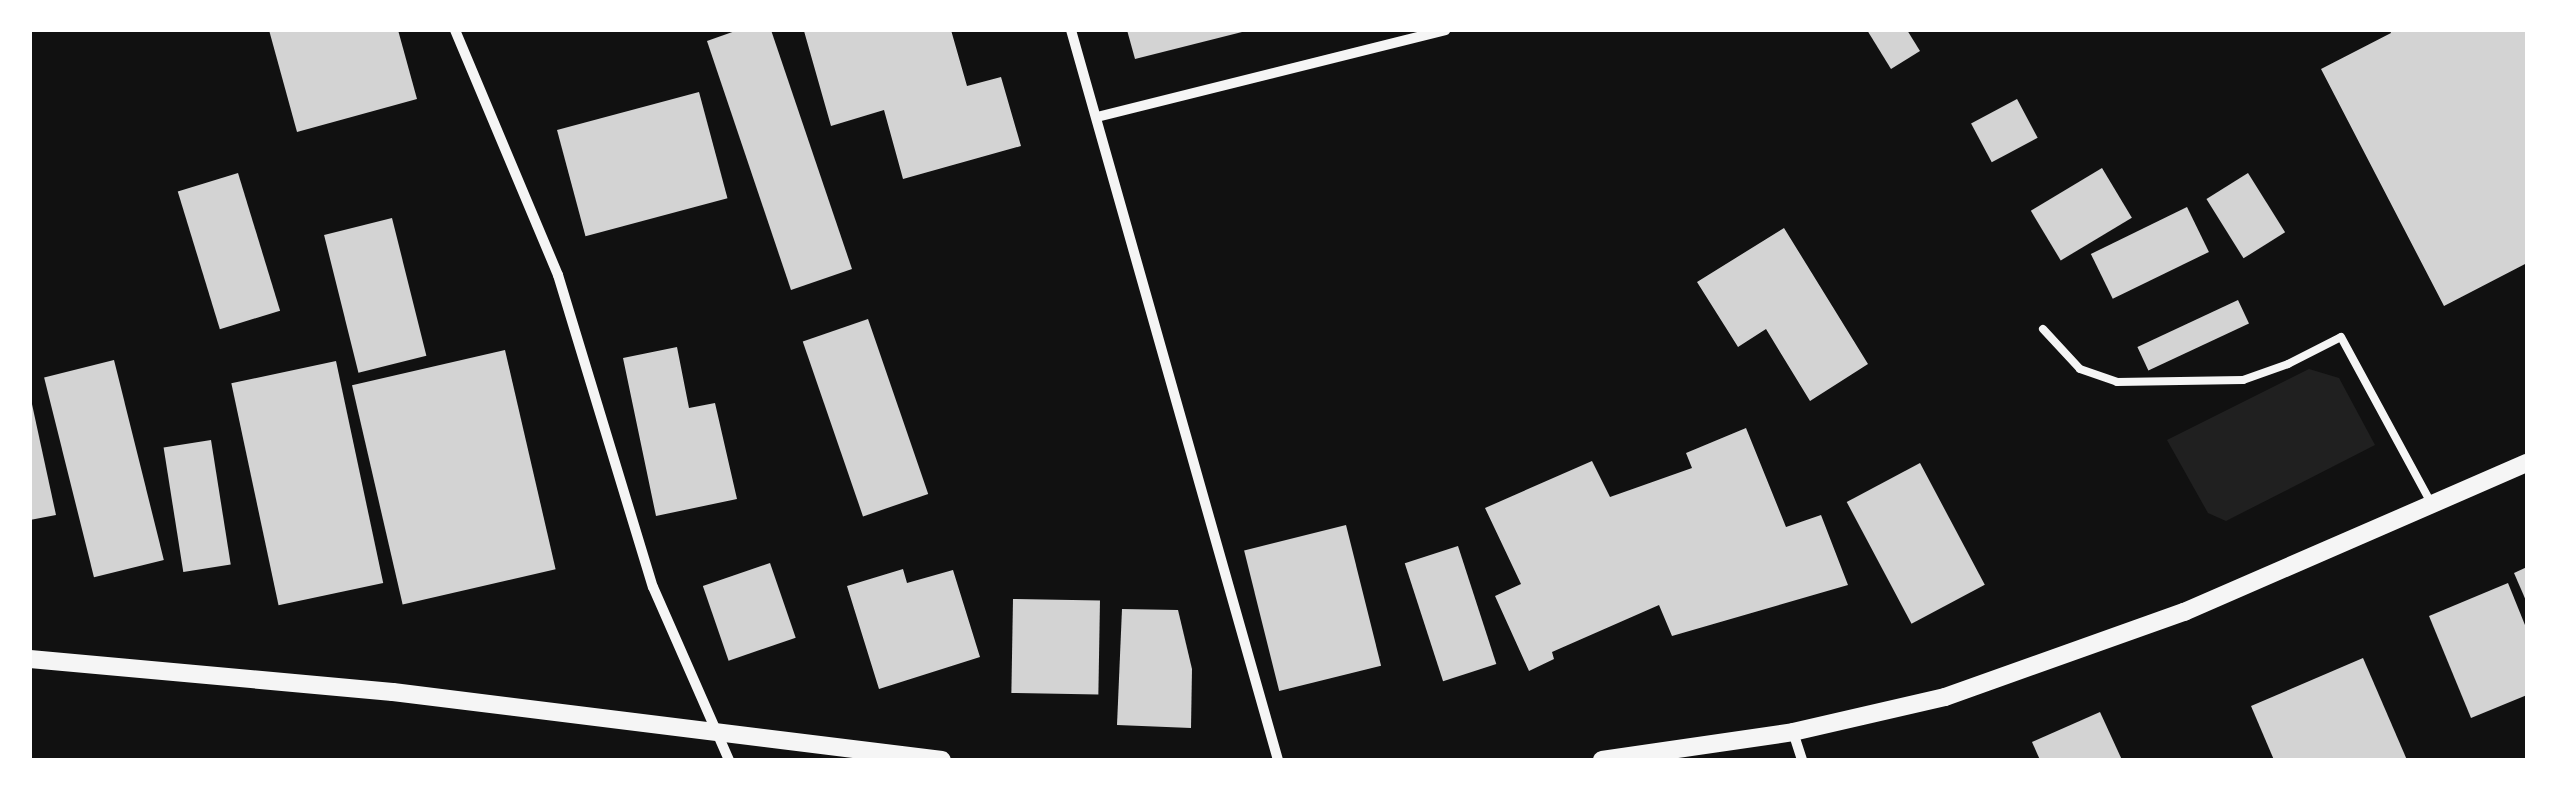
<!DOCTYPE html>
<style>
body{margin:0}
#map{position:relative;width:2557px;height:790px;overflow:hidden;background:#111;font-family:"Public Sans",sans-serif}
div>[style]{position:absolute}
.green>*{inset:0;background:#202020}
.building>*{inset:0;background:#d3d3d3;transform-origin:0 0}
.service>*{height:8px;margin:-4px;padding:0 4px;transform-origin:4px;border-radius:4px;background:#f5f5f5}
.minor>*{height:10px;margin:-5px;padding:0 5px;transform-origin:5px;border-radius:5px;background:#f5f5f5}
.tertiary>*{height:18px;margin:-9px;padding:0 9px;transform-origin:9px;border-radius:9px;background:#f5f5f5}
span{translate:-50% -50%;white-space:nowrap;text-align:center;line-height:1.15;-webkit-text-stroke:10px #fff;paint-order:stroke}
.frame{position:absolute;inset:0;border:32px solid #fff;pointer-events:none}
</style>
<div id="map">
<div class="green">
<i style="clip-path:polygon(2309px 369px,2339px 378px,2375px 445px,2226px 521px,2208px 513px,2167px 440px)"></i>
</div>
<div class="building">
<i style="clip-path:polygon(269px 30px,398px 30px,417px 99px,297px 132px)"></i>
<i style="clip-path:polygon(738px 30px,771px 30px,852px 269px,791px 290px,707px 41px)"></i>
<i style="clip-path:polygon(951px 30px,967px 86px,1001px 77px,1021px 146px,903px 179px,884px 110px,831px 126px,804px 31px)"></i>
<i style="clip-path:polygon(1127px 30px,1246px 30px,1246px 31px,1135px 59px)"></i>
<i style="clip-path:polygon(1867px 30px,1907px 30px,1920px 51px,1891px 69px)"></i>
<i style="clip-path:polygon(2390px 30px,2527px 30px,2527px 263px,2444px 306px,2321px 69px,2391px 33px)"></i>
<i style="left:699px;top:92px;width:110px;height:147px;rotate:75deg"></i>
<i style="left:2017px;top:99px;width:44px;height:52px;rotate:62deg"></i>
<i style="left:2102px;top:168px;width:58px;height:83px;rotate:59deg"></i>
<i style="left:238px;top:173px;width:144px;height:63px;rotate:73deg"></i>
<i style="left:2248px;top:173px;width:70px;height:49px;rotate:58deg"></i>
<i style="left:2187px;top:207px;width:50px;height:107px;rotate:64deg"></i>
<i style="left:392px;top:218px;width:142px;height:70px;rotate:76deg"></i>
<i style="clip-path:polygon(1784px 228px,1868px 364px,1810px 401px,1766px 329px,1738px 347px,1697px 282px)"></i>
<i style="left:2238px;top:300px;width:26px;height:111px;rotate:65deg"></i>
<i style="left:868px;top:319px;width:185px;height:69px;rotate:71deg"></i>
<i style="clip-path:polygon(677px 347px,689px 408px,715px 403px,737px 499px,656px 516px,623px 358px)"></i>
<i style="left:505px;top:350px;width:225px;height:157px;rotate:77deg"></i>
<i style="left:114px;top:360px;width:206px;height:72px;rotate:76deg"></i>
<i style="left:336px;top:361px;width:227px;height:107px;rotate:78deg"></i>
<i style="clip-path:polygon(30px 395px,56px 515px,30px 520px)"></i>
<i style="clip-path:polygon(1746px 428px,1786px 527px,1821px 515px,1848px 585px,1672px 636px,1659px 605px,1552px 652px,1554px 659px,1529px 671px,1495px 596px,1521px 584px,1485px 508px,1592px 461px,1610px 497px,1692px 468px,1686px 453px)"></i>
<i style="left:211px;top:440px;width:126px;height:48px;rotate:81deg"></i>
<i style="left:1920px;top:463px;width:138px;height:83px;rotate:62deg"></i>
<i style="left:1346px;top:525px;width:145px;height:105px;rotate:76deg"></i>
<i style="left:1458px;top:546px;width:124px;height:56px;rotate:72deg"></i>
<i style="left:770px;top:563px;width:79px;height:71px;rotate:71deg"></i>
<i style="clip-path:polygon(2527px 567px,2527px 603px,2514px 573px)"></i>
<i style="clip-path:polygon(903px 569px,907px 583px,953px 570px,980px 657px,879px 689px,847px 586px)"></i>
<i style="clip-path:polygon(2508px 583px,2527px 630px,2527px 695px,2471px 718px,2429px 616px)"></i>
<i style="left:1013px;top:599px;width:87px;height:94px;rotate:1deg"></i>
<i style="clip-path:polygon(1122px 609px,1178px 610px,1192px 669px,1191px 728px,1117px 725px)"></i>
<i style="clip-path:polygon(2363px 658px,2407px 760px,2274px 760px,2251px 706px)"></i>
<i style="clip-path:polygon(2100px 712px,2122px 760px,2040px 760px,2032px 742px)"></i>
</div>
<div class="service">
<i style="left:2043px;top:329px;width:54px;rotate:47.2deg"></i>
<i style="left:2080px;top:369px;width:39px;rotate:19deg"></i>
<i style="left:2117px;top:382px;width:126px;rotate:-0.9deg"></i>
<i style="left:2243px;top:380px;width:48px;rotate:-19.6deg"></i>
<i style="left:2288px;top:364px;width:59px;rotate:-27deg"></i>
<i style="left:2341px;top:337px;width:189px;rotate:61.5deg"></i>
</div>
<div class="minor">
<i style="left:455px;top:30px;width:266px;rotate:67.2deg"></i>
<i style="left:558px;top:275px;width:326px;rotate:73.1deg"></i>
<i style="left:653px;top:587px;width:189px;rotate:66.3deg"></i>
<i style="left:1071px;top:30px;width:759px;rotate:74.17deg"></i>
<i style="left:1097px;top:117px;width:359px;rotate:-14deg"></i>
<i style="left:1793px;top:732px;width:29px;rotate:72deg"></i>
</div>
<div class="tertiary">
<i style="left:30px;top:659px;width:364px;rotate:5.2deg"></i>
<i style="left:393px;top:692px;width:553px;rotate:7.06deg"></i>
<i style="left:1602px;top:760px;width:193px;rotate:-8.3deg"></i>
<i style="left:1793px;top:732px;width:156px;rotate:-13deg"></i>
<i style="left:1945px;top:697px;width:254px;rotate:-19.6deg"></i>
<i style="left:2184px;top:612px;width:374px;rotate:-23.5deg"></i>
</div>
<div class="frame"></div>
</div>
